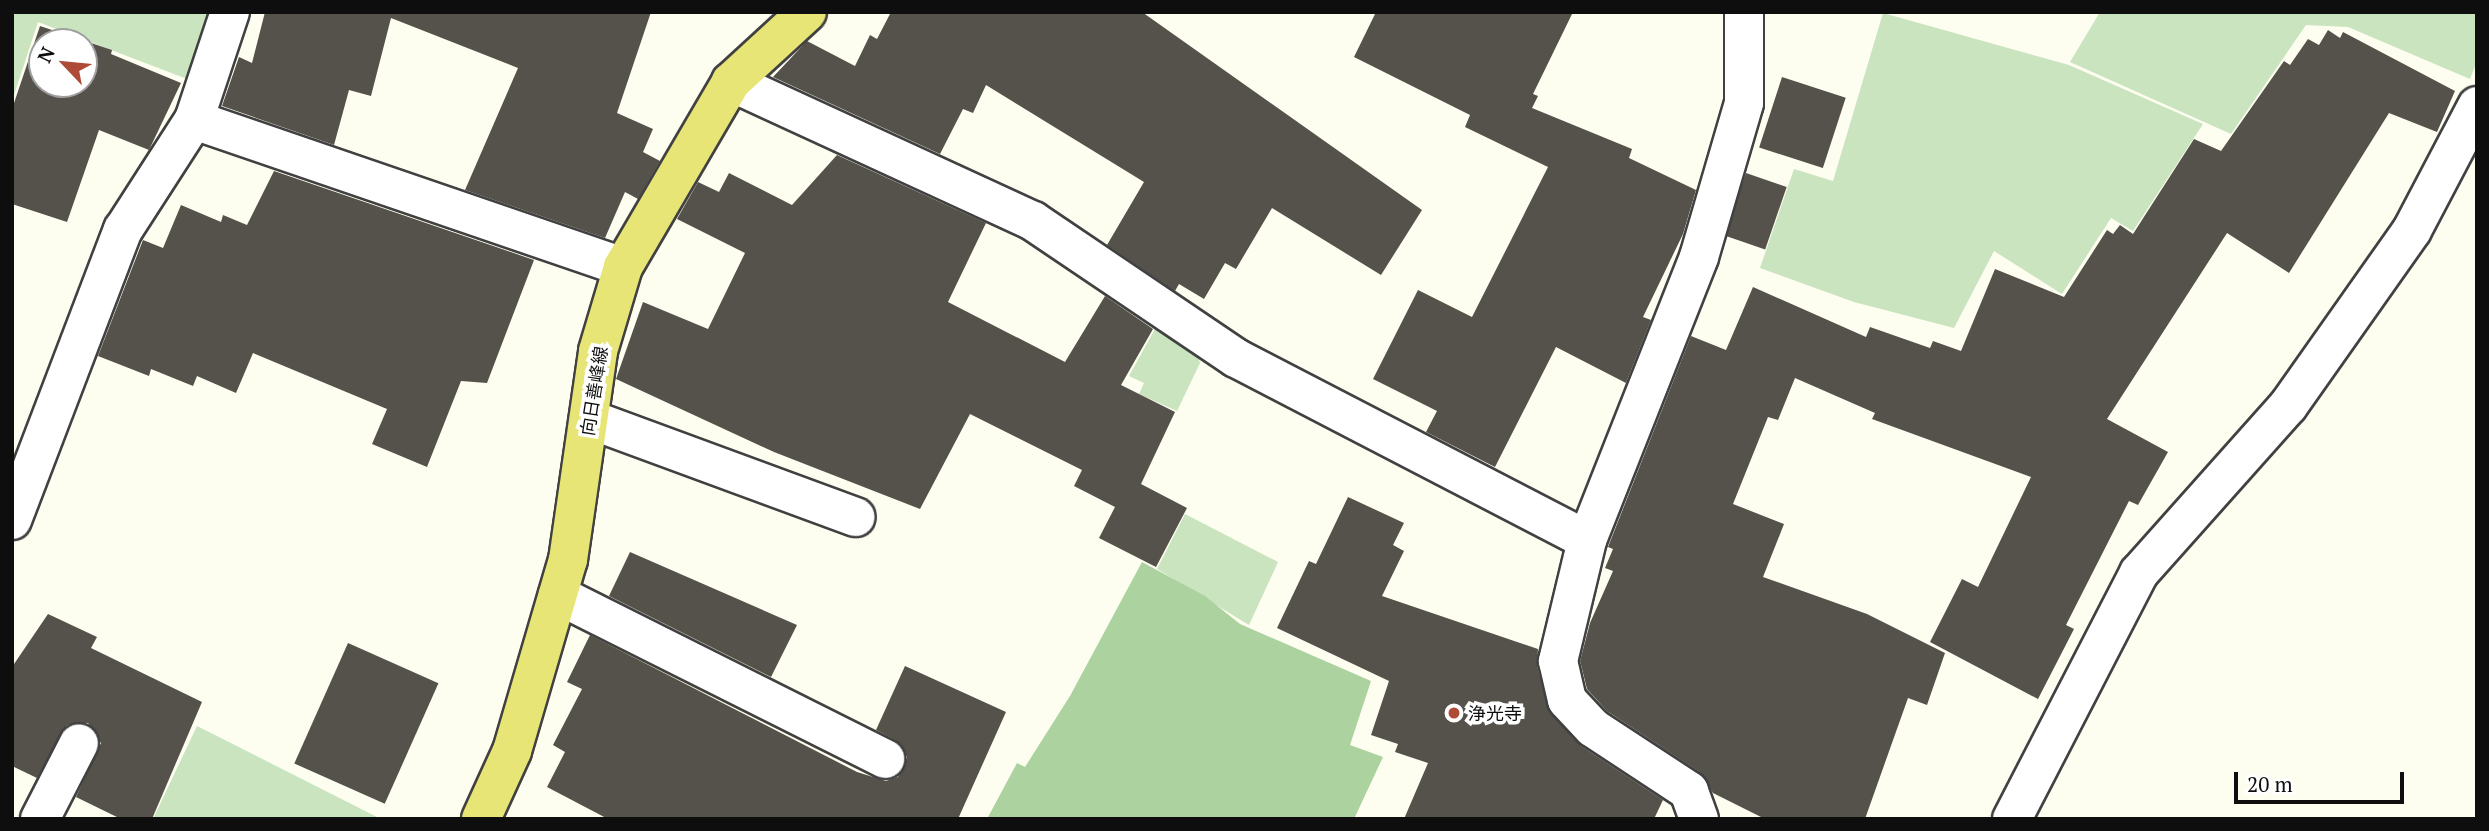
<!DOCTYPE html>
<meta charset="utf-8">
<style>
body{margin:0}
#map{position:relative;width:2489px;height:831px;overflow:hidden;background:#fdfdf0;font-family:"PT Serif","Noto Sans JP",serif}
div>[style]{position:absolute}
.green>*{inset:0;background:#c9e4be}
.forest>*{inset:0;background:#abd29f}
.building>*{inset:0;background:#55514b;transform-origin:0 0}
.roads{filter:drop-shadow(2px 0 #414141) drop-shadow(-2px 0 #414141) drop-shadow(0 2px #414141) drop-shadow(0 -2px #414141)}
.minor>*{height:38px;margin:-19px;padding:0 19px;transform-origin:19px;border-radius:19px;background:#fff}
.major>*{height:38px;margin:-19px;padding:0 19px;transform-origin:19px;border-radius:19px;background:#e7e576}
.dots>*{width:19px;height:19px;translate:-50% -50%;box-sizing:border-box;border:4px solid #fff;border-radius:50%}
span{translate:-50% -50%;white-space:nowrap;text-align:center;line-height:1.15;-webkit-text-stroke:7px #fff;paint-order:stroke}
.street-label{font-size:18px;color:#0e0e0e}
.poi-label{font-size:18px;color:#0e0e0e}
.left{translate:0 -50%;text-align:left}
.frame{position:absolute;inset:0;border:14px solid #0e0e0e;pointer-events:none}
.north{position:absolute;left:28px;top:28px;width:70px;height:70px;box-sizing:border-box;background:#fff;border:2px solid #9f9f9f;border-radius:50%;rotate:296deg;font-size:19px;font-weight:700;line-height:28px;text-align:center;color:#0e0e0e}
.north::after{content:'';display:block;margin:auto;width:24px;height:32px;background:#ad4b37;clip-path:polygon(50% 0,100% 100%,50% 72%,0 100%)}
.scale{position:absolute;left:2234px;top:772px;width:170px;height:32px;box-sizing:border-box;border:4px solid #0e0e0e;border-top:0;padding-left:9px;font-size:21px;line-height:24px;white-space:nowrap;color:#0e0e0e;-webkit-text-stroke:5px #fff;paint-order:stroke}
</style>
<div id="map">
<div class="green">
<i style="clip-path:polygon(12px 12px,220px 12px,195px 82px,38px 22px,12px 101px)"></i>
<i style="clip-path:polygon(2100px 12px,2477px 12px,2477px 61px,2470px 79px,2348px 27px,2306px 25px,2231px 134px,2070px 62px)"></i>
<i style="clip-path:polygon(1883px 13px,2069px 65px,2203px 124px,2133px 231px,2111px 218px,2062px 294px,1994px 251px,1954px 328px,1854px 302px,1760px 268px,1794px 169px,1833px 181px)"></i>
<i style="clip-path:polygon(1161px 318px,1192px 341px,1200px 363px,1177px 411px,1139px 394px,1144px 383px,1129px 376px)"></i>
<i style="clip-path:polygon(1185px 514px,1278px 562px,1249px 625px,1157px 569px)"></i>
<i style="clip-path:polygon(197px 726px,381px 819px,153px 819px)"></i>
</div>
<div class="forest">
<i style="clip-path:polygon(1142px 562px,1205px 596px,1240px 624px,1371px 681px,1350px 745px,1383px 757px,1354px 819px,987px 819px,1017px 763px,1025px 767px,1070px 696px)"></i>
</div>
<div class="building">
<i style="clip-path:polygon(265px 12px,651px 12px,617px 113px,653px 129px,643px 152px,660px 161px,638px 199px,625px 192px,605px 238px,465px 190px,518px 68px,391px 18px,371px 96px,349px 90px,334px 145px,222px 106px,239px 57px,252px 63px)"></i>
<i style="clip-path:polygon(891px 12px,1142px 12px,1422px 210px,1381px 275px,1272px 208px,1236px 269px,1225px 263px,1204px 299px,1179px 284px,1175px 291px,1107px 245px,1144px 182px,986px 85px,973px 113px,963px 109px,940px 154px,773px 77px,807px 41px,855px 66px,870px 35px,877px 39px)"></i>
<i style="clip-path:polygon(1376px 12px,1573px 12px,1533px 94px,1538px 96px,1532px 108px,1632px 149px,1629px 158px,1696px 190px,1683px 234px,1643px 317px,1651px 320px,1626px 383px,1556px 347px,1495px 467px,1426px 432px,1437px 411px,1373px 379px,1418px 290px,1472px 317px,1548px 167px,1465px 127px,1470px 115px,1354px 57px)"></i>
<i style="clip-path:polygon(evenodd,40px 26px,112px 50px,111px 54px,181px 83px,149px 150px,99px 130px,67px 222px,12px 204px,12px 109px,40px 26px,42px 42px,84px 42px,84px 84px,42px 84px,42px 42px)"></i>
<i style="clip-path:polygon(2328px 30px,2340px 38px,2343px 32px,2455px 91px,2437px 132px,2389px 113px,2289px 273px,2227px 233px,2107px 419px,2168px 452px,2138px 505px,2129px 501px,2066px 625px,2074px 629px,2038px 699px,1930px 642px,1962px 579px,1978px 587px,2031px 477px,1872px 419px,1875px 413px,1795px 378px,1778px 420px,1768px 417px,1733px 504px,1784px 524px,1763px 577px,1867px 614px,1945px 653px,1927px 705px,1908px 698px,1865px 819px,1765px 819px,1713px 793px,1701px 773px,1607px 711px,1587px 689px,1580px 661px,1590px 623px,1613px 571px,1605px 568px,1613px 549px,1608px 547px,1691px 336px,1726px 350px,1753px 287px,1866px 337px,1870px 327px,1930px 348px,1933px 341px,1961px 351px,1995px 269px,2064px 297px,2107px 230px,2113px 234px,2120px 225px,2133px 234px,2194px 139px,2221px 151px,2284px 61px,2290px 65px,2308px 39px,2319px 45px)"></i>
<i style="left:1782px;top:77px;width:67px;height:74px;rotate:18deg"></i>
<i style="clip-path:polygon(837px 155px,986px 223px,948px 302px,1065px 362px,1105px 296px,1153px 329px,1121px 385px,1175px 412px,1141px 484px,1187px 508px,1156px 567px,1099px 538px,1115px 507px,1074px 486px,1082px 470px,970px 414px,920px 509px,774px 452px,616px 379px,643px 302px,708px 329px,745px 253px,677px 219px,698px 182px,719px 192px,729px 173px,792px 205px)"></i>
<i style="clip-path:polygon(274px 171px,534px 260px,487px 383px,461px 381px,427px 467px,372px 444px,387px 409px,253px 353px,236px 393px,197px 376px,193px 386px,151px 369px,149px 376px,98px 356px,143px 240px,163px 248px,181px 205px,221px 222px,223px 215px,247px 225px)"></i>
<i style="left:1746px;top:173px;width:43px;height:66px;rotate:19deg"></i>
<i style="clip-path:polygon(1348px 497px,1404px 523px,1393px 545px,1404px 551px,1382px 596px,1538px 649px,1537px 666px,1551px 714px,1581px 746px,1663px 800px,1654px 819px,1404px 819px,1428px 763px,1395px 752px,1398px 744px,1371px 735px,1389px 681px,1277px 628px,1309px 561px,1316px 564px)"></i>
<i style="clip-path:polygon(630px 552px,797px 625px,771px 677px,609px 596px)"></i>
<i style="clip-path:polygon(48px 614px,97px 637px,91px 648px,202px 702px,152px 819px,121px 819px,76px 797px,101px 743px,88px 723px,67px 725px,37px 778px,12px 766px,12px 667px)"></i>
<i style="clip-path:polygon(590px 635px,857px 772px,886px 781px,898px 777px,907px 757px,895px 740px,876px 730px,905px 666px,1006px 712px,958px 819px,608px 819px,547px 787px,565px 752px,553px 745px,582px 689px,567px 682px)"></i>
<i style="left:348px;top:643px;width:99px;height:132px;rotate:24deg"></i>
</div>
<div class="roads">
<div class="minor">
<i style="left:731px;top:82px;width:332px;rotate:24.7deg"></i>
<i style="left:1033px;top:221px;width:245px;rotate:34deg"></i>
<i style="left:1236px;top:358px;width:395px;rotate:27.4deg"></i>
<i style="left:194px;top:120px;width:453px;rotate:18.9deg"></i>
<i style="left:589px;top:419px;width:284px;rotate:20.2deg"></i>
<i style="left:12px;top:520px;width:311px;rotate:-69.1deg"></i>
<i style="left:123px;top:230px;width:131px;rotate:-57.2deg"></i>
<i style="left:194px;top:120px;width:114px;rotate:-71.6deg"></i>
<i style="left:558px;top:595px;width:366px;rotate:26.6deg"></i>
<i style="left:40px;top:819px;width:85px;rotate:-62.8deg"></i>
<i style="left:1699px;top:819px;width:30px;rotate:-110deg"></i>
<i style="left:1689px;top:791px;width:115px;rotate:-146.7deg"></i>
<i style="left:1593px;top:728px;width:38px;rotate:-133deg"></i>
<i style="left:1567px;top:700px;width:40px;rotate:-103deg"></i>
<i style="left:1558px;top:661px;width:124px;rotate:-76.5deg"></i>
<i style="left:1587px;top:540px;width:304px;rotate:-68.4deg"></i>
<i style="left:1699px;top:257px;width:160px;rotate:-73.7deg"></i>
<i style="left:1744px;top:103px;width:91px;rotate:-90deg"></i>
<i style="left:2012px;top:819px;width:277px;rotate:-62.7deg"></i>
<i style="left:2139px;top:573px;width:224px;rotate:-48.3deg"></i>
<i style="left:2288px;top:406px;width:215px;rotate:-54.8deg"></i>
<i style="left:2412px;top:230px;width:140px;rotate:-62.3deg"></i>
</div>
<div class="major">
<i style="left:481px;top:819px;width:75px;rotate:-65.5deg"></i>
<i style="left:512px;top:751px;width:199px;rotate:-73.7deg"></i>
<i style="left:568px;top:560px;width:211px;rotate:-81.8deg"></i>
<i style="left:598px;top:351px;width:88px;rotate:-73.4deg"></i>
<i style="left:623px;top:267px;width:214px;rotate:-59.7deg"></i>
<i style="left:731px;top:82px;width:103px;rotate:-42.6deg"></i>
</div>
</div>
<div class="dots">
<i style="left:1454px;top:713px;background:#ad4b37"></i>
</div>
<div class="street-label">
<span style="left:594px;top:391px;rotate:-81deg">向日善峰線</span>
</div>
<div class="poi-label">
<span class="left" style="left:1468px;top:713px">浄光寺</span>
</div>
<div class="frame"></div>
<div class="north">N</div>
<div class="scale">20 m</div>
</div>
